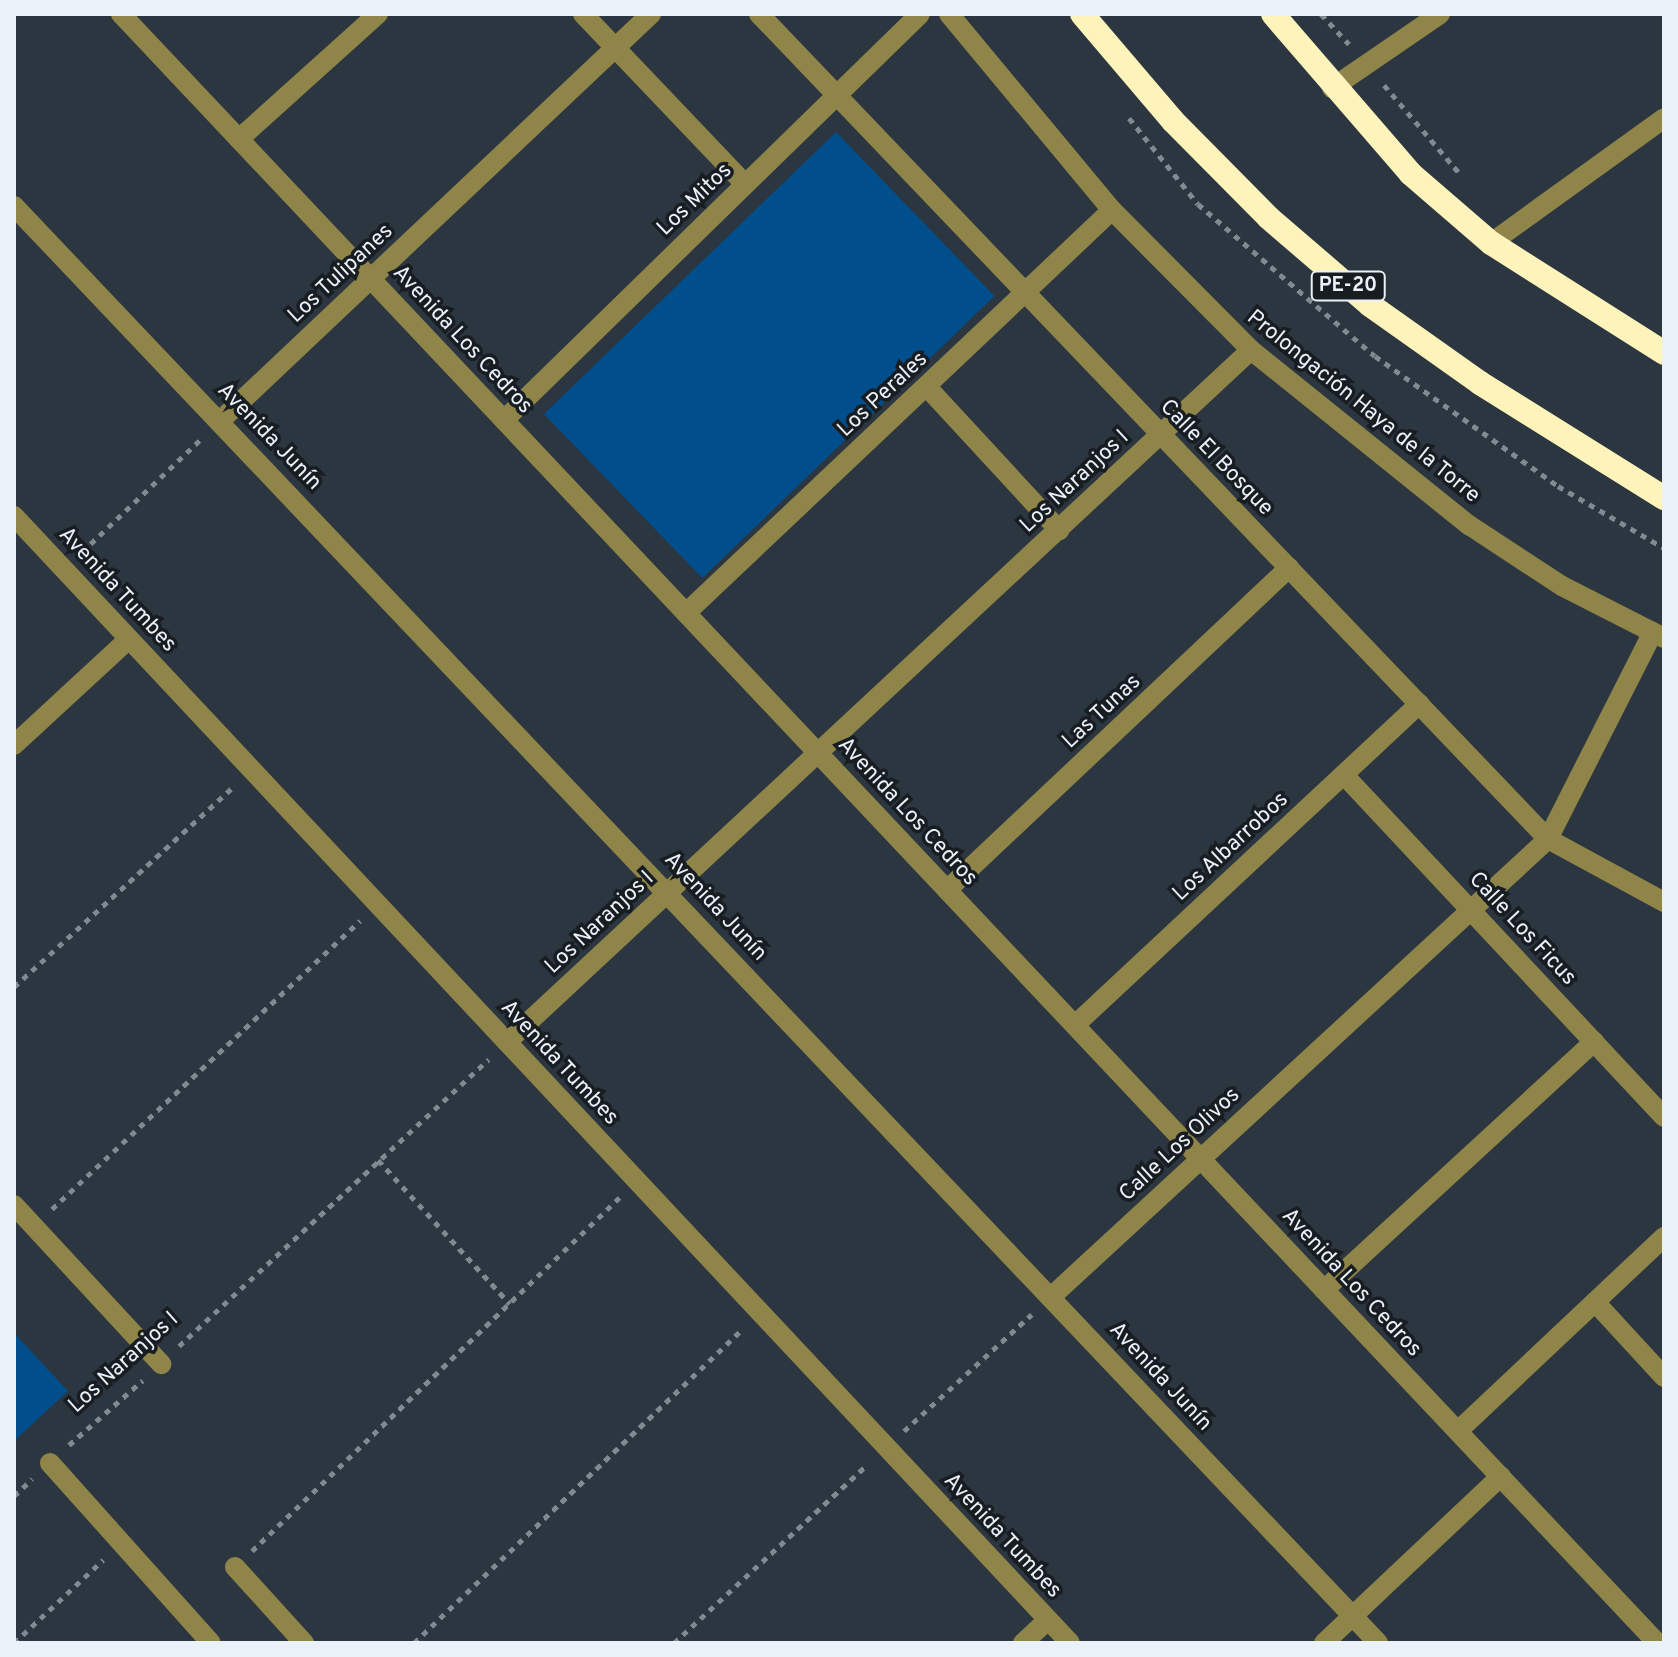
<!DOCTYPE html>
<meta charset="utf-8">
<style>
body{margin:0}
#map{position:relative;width:1678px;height:1657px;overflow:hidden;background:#2c3640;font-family:Overpass,sans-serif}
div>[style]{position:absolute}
.green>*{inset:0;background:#004f8c;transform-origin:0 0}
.path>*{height:5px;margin-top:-2.5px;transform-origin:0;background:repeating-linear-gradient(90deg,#818992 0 6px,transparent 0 12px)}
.minor>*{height:20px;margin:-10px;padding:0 10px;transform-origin:10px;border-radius:10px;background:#908549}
.highway>*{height:24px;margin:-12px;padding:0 12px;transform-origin:12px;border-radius:12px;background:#fef3bb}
span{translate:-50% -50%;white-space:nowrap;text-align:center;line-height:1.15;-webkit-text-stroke:7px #181d22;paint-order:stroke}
.shield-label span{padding:2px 6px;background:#181d22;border:2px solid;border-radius:6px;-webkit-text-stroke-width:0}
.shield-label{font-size:20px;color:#ebf1f8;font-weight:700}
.street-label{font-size:22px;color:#ebf1f8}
.frame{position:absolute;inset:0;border:16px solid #ebf1f8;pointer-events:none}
</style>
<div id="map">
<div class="green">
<i style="left:836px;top:132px;width:228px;height:406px;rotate:46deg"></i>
<i style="clip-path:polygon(14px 1333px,68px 1391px,14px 1441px)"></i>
</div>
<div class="path">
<i style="left:1321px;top:14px;width:41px;rotate:47deg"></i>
<i style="left:1384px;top:85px;width:118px;rotate:49.5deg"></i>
<i style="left:1129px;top:118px;width:110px;rotate:51.3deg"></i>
<i style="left:1198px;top:204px;width:233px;rotate:40.7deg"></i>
<i style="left:1375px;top:356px;width:224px;rotate:35.4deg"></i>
<i style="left:1558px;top:486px;width:123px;rotate:30.3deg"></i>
<i style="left:82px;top:552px;width:163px;rotate:-43.5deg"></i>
<i style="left:14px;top:987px;width:295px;rotate:-42.4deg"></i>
<i style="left:378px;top:1160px;width:195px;rotate:47.5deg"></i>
<i style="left:52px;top:1209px;width:422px;rotate:-43.1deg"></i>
<i style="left:179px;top:1346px;width:422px;rotate:-42.8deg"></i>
<i style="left:904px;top:1431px;width:173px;rotate:-42.4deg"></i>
<i style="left:69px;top:1445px;width:98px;rotate:-41.3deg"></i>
<i style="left:14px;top:1496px;width:25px;rotate:-43deg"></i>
<i style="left:252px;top:1551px;width:511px;rotate:-43.89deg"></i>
<i style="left:14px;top:1643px;width:122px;rotate:-43deg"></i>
<i style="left:414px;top:1643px;width:455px;rotate:-43.7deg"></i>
<i style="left:674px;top:1643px;width:263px;rotate:-42.7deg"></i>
</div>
<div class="minor">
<i style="left:121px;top:14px;width:2239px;rotate:46.68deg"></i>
<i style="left:583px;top:14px;width:235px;rotate:46.4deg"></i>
<i style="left:759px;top:14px;width:1142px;rotate:46.28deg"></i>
<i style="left:1548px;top:839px;width:132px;rotate:28.5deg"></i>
<i style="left:949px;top:14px;width:255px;rotate:50.3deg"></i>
<i style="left:1112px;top:210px;width:197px;rotate:45.2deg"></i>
<i style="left:1251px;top:350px;width:280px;rotate:38.8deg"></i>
<i style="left:1469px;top:525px;width:111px;rotate:33.3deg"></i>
<i style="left:1562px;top:586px;width:114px;rotate:27deg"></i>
<i style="left:1332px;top:88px;width:131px;rotate:-34.4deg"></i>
<i style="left:239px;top:139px;width:187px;rotate:-42deg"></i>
<i style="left:14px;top:206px;width:1981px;rotate:46.49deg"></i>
<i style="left:1491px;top:243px;width:213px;rotate:-35.8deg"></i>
<i style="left:927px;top:387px;width:195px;rotate:47.3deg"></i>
<i style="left:504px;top:420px;width:581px;rotate:-44.3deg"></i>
<i style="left:220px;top:421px;width:593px;rotate:-43.36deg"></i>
<i style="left:14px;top:516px;width:1544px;rotate:46.86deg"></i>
<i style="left:686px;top:613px;width:586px;rotate:-43.41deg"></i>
<i style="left:14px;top:745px;width:156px;rotate:-42.7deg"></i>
<i style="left:1344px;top:775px;width:468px;rotate:46.9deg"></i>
<i style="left:947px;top:890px;width:470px;rotate:-43.3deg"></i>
<i style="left:1075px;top:1025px;width:471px;rotate:-43deg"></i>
<i style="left:507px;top:1042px;width:1016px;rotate:-42.93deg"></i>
<i style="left:14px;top:1205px;width:217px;rotate:47.2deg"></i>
<i style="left:1324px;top:1290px;width:367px;rotate:-42.6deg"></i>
<i style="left:1051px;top:1297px;width:676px;rotate:-42.66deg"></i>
<i style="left:1548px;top:839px;width:232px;rotate:-63.1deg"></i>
<i style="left:1595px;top:1302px;width:102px;rotate:47.4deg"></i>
<i style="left:1458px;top:1431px;width:283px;rotate:-43.3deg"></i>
<i style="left:50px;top:1463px;width:241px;rotate:48.2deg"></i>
<i style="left:235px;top:1567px;width:103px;rotate:47.8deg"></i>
<i style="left:1023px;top:1643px;width:34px;rotate:-43deg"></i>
<i style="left:1324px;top:1643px;width:243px;rotate:-43.3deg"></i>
</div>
<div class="highway">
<i style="left:1082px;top:14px;width:140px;rotate:49.6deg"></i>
<i style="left:1173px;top:121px;width:136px;rotate:45.3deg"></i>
<i style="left:1269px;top:218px;width:133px;rotate:40.7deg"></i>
<i style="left:1370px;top:305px;width:135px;rotate:35.3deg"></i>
<i style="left:1480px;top:383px;width:217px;rotate:32deg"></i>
<i style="left:1273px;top:14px;width:211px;rotate:49.2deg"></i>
<i style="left:1411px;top:174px;width:106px;rotate:40.8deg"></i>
<i style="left:1491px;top:243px;width:205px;rotate:32.4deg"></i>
</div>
<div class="shield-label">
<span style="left:1348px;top:286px">PE-20</span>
</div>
<div class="street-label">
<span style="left:695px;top:200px;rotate:-44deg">Los Mitos</span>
<span style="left:341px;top:274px;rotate:-43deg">Los Tulipanes</span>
<span style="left:462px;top:340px;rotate:47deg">Avenida Los Cedros</span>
<span style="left:883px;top:395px;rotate:-43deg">Los Perales</span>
<span style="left:1363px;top:407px;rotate:39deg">Prolongación Haya de la Torre</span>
<span style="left:269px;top:437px;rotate:46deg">Avenida Junín</span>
<span style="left:1216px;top:458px;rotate:46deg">Calle El Bosque</span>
<span style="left:1075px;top:482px;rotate:-43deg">Los Naranjos I</span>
<span style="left:117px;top:590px;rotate:47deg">Avenida Tumbes</span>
<span style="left:1102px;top:712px;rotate:-43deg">Las Tunas</span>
<span style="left:907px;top:812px;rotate:47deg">Avenida Los Cedros</span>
<span style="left:1231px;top:847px;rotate:-43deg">Los Albarrobos</span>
<span style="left:715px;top:907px;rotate:47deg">Avenida Junín</span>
<span style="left:600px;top:923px;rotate:-43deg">Los Naranjos I</span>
<span style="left:1522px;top:929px;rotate:47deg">Calle Los Ficus</span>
<span style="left:559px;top:1063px;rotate:47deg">Avenida Tumbes</span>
<span style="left:1180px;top:1145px;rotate:-43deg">Calle Los Olivos</span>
<span style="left:1351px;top:1283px;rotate:47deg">Avenida Los Cedros</span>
<span style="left:124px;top:1363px;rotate:-42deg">Los Naranjos I</span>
<span style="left:1160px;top:1377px;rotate:47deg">Avenida Junín</span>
<span style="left:1002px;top:1536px;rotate:47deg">Avenida Tumbes</span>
</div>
<div class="frame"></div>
</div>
